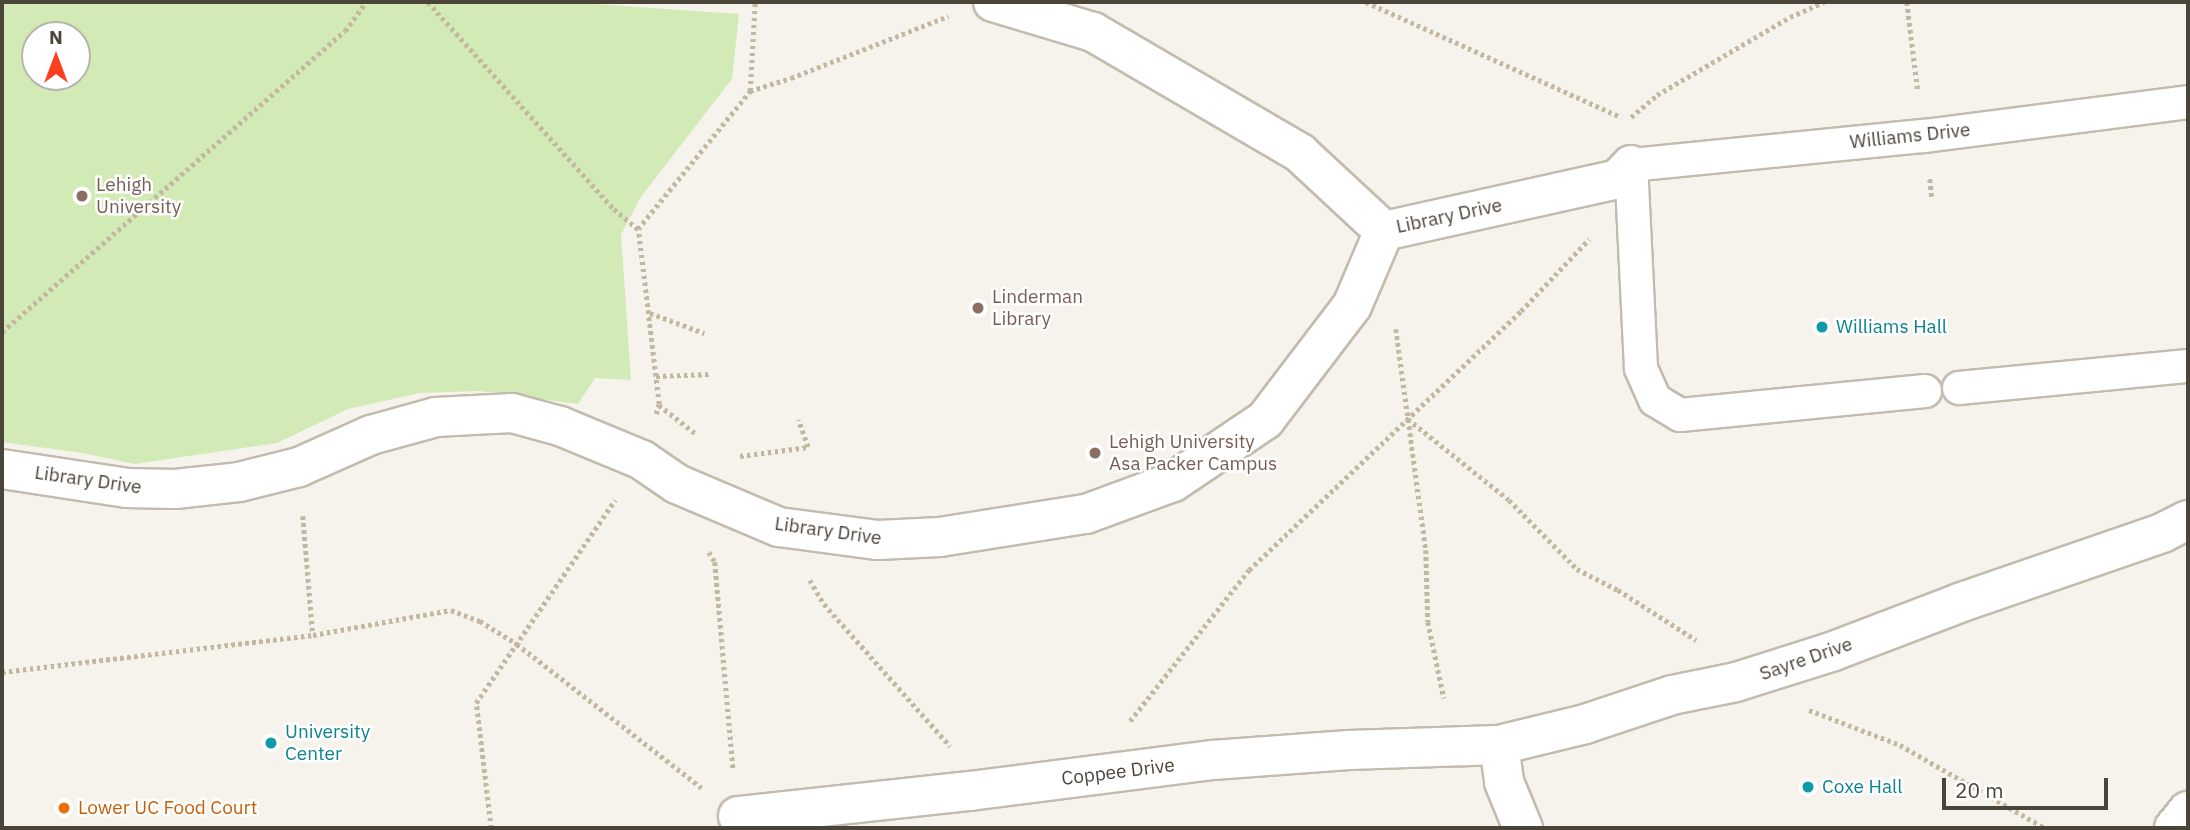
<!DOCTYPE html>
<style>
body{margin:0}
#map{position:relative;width:2190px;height:830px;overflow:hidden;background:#f6f3ec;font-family:"IBM Plex Sans",sans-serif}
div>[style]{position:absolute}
.green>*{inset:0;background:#d2eab5}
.path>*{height:4.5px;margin-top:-2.25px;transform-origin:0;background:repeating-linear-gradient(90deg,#c4b79f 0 3.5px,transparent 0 7px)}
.roads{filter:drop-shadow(2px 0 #c2bbae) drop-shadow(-2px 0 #c2bbae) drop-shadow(0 2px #c2bbae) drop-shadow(0 -2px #c2bbae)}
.lane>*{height:32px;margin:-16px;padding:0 16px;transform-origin:16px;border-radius:16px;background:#fff}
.street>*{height:38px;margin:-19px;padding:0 19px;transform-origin:19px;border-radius:19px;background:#fff}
.dots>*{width:19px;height:19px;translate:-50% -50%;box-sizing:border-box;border:4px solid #fff;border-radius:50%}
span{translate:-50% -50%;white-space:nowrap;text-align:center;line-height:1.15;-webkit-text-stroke:5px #fff;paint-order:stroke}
.street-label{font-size:19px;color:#4b4439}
.education-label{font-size:19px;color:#785e54}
.left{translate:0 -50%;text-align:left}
.culture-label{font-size:19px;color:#0d838f}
.food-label{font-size:19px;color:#c56008}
.frame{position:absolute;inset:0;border:4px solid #4b4439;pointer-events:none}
.north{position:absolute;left:21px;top:21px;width:70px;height:70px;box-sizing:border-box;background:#fff;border:2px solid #b7b4b0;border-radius:50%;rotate:0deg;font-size:19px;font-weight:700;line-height:28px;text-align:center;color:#4b4439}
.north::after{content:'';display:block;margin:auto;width:24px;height:32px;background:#fc3f1d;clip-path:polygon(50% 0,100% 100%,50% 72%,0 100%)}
.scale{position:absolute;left:1942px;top:778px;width:166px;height:32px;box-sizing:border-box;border:4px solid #4b4439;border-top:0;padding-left:9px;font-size:21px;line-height:24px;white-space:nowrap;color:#4b4439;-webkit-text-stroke:5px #fff;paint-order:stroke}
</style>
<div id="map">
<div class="green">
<i style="clip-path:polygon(evenodd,2px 2px,567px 2px,739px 14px,732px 79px,640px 198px,621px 235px,631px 380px,595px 378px,578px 404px,479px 391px,420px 393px,348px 409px,277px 443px,135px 464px,82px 453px,2px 442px,2px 2px,35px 35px,77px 35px,77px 77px,35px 77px,35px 35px)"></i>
</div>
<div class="path">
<i style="left:428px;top:2px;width:278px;rotate:48.1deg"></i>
<i style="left:614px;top:209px;width:31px;rotate:40deg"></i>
<i style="left:1366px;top:2px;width:280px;rotate:24.3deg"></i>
<i style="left:1907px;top:2px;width:90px;rotate:83deg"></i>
<i style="left:750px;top:91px;width:43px;rotate:-17.6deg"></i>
<i style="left:791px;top:78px;width:169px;rotate:-21.5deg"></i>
<i style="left:1631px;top:117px;width:34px;rotate:-40deg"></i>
<i style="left:1657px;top:95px;width:154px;rotate:-30.4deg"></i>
<i style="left:1790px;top:17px;width:37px;rotate:-24deg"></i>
<i style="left:1930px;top:179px;width:20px;rotate:84deg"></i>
<i style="left:650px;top:313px;width:58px;rotate:20.3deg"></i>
<i style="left:1396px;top:329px;width:223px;rotate:82.3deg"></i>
<i style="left:1426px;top:550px;width:72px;rotate:88.4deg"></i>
<i style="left:1428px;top:622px;width:78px;rotate:78.1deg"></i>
<i style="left:2px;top:332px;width:456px;rotate:-41.3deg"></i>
<i style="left:345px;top:31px;width:36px;rotate:-54deg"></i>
<i style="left:656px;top:376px;width:53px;rotate:-2.2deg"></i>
<i style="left:659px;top:405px;width:46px;rotate:37.9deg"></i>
<i style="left:656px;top:414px;width:10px;rotate:-73deg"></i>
<i style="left:659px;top:404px;width:176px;rotate:-96.8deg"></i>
<i style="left:638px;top:229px;width:178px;rotate:-50.9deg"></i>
<i style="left:750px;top:91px;width:89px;rotate:-86.8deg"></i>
<i style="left:1408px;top:419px;width:129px;rotate:38.7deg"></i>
<i style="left:1509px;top:500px;width:97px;rotate:45.4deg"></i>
<i style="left:1577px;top:569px;width:46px;rotate:27.1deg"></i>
<i style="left:1618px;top:590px;width:93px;rotate:32.7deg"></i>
<i style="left:740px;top:456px;width:69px;rotate:-7.5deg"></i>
<i style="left:808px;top:447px;width:29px;rotate:-110deg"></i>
<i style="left:303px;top:516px;width:119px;rotate:85.2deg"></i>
<i style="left:709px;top:552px;width:12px;rotate:59deg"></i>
<i style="left:715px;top:562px;width:207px;rotate:85deg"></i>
<i style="left:810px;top:580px;width:28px;rotate:60deg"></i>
<i style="left:824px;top:604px;width:190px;rotate:48.4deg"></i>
<i style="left:2px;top:672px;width:313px;rotate:-6.8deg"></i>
<i style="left:313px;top:635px;width:140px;rotate:-10.3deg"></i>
<i style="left:451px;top:610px;width:31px;rotate:21deg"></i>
<i style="left:480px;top:621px;width:44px;rotate:31.9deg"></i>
<i style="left:517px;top:644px;width:234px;rotate:37.9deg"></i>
<i style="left:1809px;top:710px;width:97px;rotate:21deg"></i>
<i style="left:1900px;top:745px;width:167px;rotate:29.8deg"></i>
<i style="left:1130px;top:721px;width:192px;rotate:-51.8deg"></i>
<i style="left:1249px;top:570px;width:376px;rotate:-43.6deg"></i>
<i style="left:1521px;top:311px;width:99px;rotate:-46.6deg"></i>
<i style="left:491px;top:828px;width:126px;rotate:-96.8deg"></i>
<i style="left:476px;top:703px;width:246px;rotate:-55.6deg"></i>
</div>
<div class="roads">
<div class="lane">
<i style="left:1959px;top:388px;width:230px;rotate:-5.5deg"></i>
<i style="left:1925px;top:391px;width:246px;rotate:174.4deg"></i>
<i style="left:1680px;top:415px;width:29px;rotate:-149deg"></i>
<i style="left:1655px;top:400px;width:35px;rotate:-114deg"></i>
<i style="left:1641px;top:368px;width:203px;rotate:-92.8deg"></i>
<i style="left:1631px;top:165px;width:294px;rotate:-5.7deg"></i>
<i style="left:1924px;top:136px;width:266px;rotate:-7.3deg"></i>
</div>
<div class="street">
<i style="left:993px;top:2px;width:104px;rotate:16.7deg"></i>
<i style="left:1093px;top:32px;width:240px;rotate:30.3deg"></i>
<i style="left:1300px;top:153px;width:115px;rotate:42.9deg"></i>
<i style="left:2px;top:469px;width:126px;rotate:8.6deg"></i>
<i style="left:127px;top:488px;width:48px;rotate:1.2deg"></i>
<i style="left:175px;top:489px;width:64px;rotate:-6.2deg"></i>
<i style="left:239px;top:482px;width:62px;rotate:-14deg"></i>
<i style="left:299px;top:467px;width:79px;rotate:-24deg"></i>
<i style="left:371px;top:435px;width:67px;rotate:-15.5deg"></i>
<i style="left:436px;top:417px;width:76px;rotate:-3deg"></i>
<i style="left:512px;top:413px;width:50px;rotate:15.2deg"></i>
<i style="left:560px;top:426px;width:89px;rotate:22.5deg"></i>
<i style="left:642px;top:460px;width:42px;rotate:34.4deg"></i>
<i style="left:677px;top:484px;width:111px;rotate:22.9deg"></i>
<i style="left:779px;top:527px;width:100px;rotate:7.5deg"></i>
<i style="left:878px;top:540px;width:62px;rotate:-2.8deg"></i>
<i style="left:940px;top:537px;width:148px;rotate:-9deg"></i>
<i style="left:1086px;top:514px;width:93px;rotate:-20.2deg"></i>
<i style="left:1173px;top:482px;width:111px;rotate:-34deg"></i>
<i style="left:1265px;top:420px;width:143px;rotate:-52.7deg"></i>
<i style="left:1352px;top:306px;width:82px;rotate:-66.9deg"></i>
<i style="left:1384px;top:231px;width:240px;rotate:-12.5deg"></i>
<i style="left:1618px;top:179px;width:19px;rotate:-47deg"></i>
<i style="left:1499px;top:745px;width:37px;rotate:82deg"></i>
<i style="left:1504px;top:782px;width:50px;rotate:67.6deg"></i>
<i style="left:738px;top:816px;width:233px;rotate:-6.2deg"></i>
<i style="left:970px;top:791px;width:245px;rotate:-7.3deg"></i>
<i style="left:1213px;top:760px;width:136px;rotate:-4.2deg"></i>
<i style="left:1349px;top:750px;width:150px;rotate:-1.9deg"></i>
<i style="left:1499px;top:745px;width:89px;rotate:-13.7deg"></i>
<i style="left:1585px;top:724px;width:92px;rotate:-18.4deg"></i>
<i style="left:1672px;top:695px;width:65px;rotate:-11.5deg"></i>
<i style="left:1736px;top:682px;width:100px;rotate:-17.5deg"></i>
<i style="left:1831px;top:652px;width:137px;rotate:-20.9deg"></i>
<i style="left:1959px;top:603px;width:215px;rotate:-19deg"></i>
<i style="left:2162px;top:533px;width:29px;rotate:-27deg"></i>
<i style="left:2174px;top:828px;width:22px;rotate:-51deg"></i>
</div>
</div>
<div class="dots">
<i style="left:82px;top:196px;background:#8d6e63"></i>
<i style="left:978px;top:308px;background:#8d6e63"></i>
<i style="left:1822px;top:327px;background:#0f9aa8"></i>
<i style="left:1095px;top:453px;background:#8d6e63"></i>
<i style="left:271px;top:743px;background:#0f9aa8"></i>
<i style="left:1808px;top:787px;background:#0f9aa8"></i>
<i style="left:64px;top:808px;background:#e8710a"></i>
</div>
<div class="street-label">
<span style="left:1910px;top:136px;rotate:-6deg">Williams Drive</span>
<span style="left:1449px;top:216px;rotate:-12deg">Library Drive</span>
<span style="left:88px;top:480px;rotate:8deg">Library Drive</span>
<span style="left:828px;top:531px;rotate:8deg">Library Drive</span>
<span style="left:1806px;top:659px;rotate:-19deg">Sayre Drive</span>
<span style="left:1118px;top:772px;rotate:-7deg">Coppee Drive</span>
</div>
<div class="education-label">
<span class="left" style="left:96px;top:196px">Lehigh<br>University</span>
<span class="left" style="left:992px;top:308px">Linderman<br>Library</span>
<span class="left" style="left:1109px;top:453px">Lehigh University<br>Asa Packer Campus</span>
</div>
<div class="culture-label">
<span class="left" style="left:1836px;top:327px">Williams Hall</span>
<span class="left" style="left:285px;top:743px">University<br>Center</span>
<span class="left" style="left:1822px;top:787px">Coxe Hall</span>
</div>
<div class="food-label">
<span class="left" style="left:78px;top:808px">Lower UC Food Court</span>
</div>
<div class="frame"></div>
<div class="north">N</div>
<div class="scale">20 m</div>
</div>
